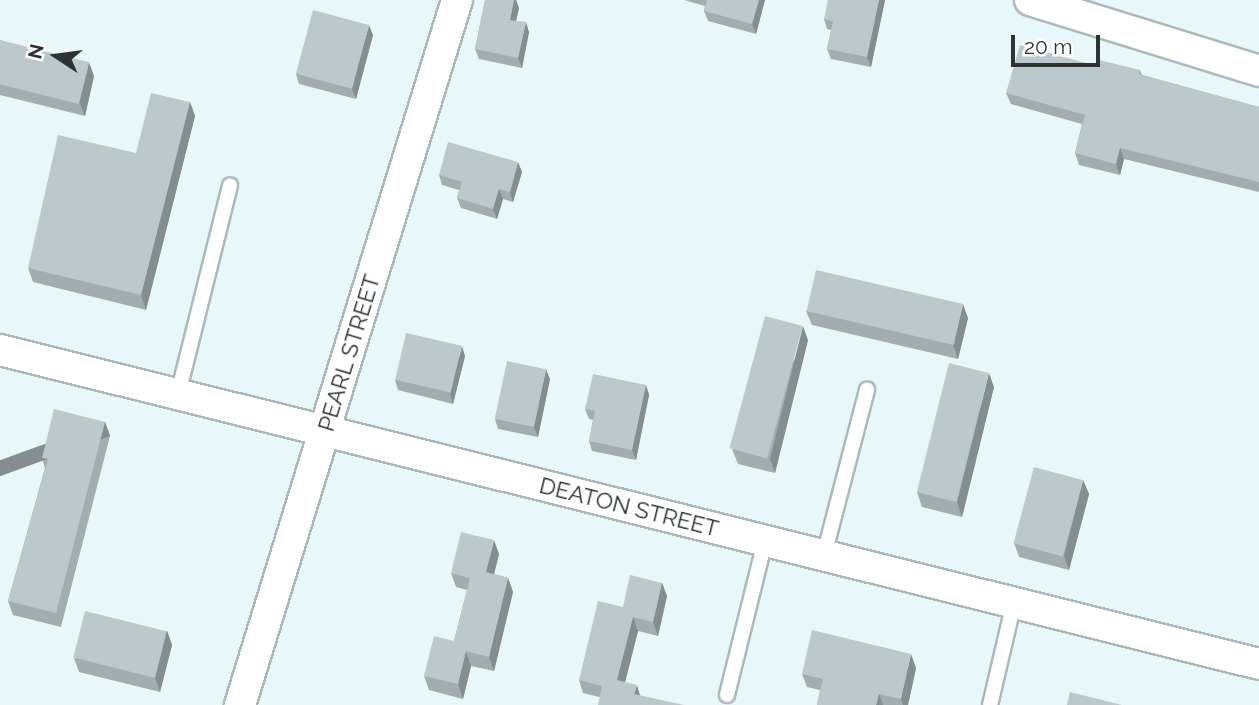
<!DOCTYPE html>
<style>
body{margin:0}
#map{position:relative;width:1259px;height:705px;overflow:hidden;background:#e8f7fa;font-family:Raleway,sans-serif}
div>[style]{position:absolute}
.roads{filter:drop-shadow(2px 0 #acb9bc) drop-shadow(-2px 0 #acb9bc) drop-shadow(0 2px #acb9bc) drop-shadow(0 -2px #acb9bc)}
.lane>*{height:14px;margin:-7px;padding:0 7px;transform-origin:7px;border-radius:7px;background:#fff}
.street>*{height:30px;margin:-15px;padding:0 15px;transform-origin:15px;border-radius:15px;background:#fff}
.wall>*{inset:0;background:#a2adaf}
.shaded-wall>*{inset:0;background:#848d8f;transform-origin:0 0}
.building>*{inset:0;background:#bcc9cc;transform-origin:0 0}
span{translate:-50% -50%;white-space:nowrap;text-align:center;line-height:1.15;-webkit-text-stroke:5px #fff;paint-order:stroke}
.street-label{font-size:23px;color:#2d3233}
.north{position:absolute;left:21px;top:21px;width:70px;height:70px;-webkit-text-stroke:5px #fff;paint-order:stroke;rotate:283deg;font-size:19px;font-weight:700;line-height:28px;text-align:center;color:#2d3233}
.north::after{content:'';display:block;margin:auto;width:24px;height:32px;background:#2d3233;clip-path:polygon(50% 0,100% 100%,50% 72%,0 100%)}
.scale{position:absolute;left:1011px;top:35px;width:89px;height:32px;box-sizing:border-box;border:4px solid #2d3233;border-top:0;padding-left:9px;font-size:21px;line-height:24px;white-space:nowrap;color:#2d3233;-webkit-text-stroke:5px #fff;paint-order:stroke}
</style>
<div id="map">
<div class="roads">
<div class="lane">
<i style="left:178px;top:394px;width:215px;rotate:-76deg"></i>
<i style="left:824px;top:555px;width:171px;rotate:-75.4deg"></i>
<i style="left:727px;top:695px;width:159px;rotate:-76.1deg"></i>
<i style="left:990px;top:705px;width:105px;rotate:-76.8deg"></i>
</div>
<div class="street">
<i style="left:1030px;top:0;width:240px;rotate:17.2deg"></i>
<i style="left:0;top:350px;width:1298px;rotate:14deg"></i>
<i style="left:240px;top:705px;width:738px;rotate:-72.89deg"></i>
</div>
</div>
<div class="wall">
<i style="clip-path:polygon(485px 0,516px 0,519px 8px,516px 21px,529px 32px,522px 68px,479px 59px,475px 49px)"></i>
<i style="clip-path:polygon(684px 0,765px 0,756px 34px,708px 21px,704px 11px,705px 6px)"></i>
<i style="clip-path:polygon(885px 0,871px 67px,831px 59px,827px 49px,831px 30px,827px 29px,824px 19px)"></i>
<i style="clip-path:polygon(373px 35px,356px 99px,299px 84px,296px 74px)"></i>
<i style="clip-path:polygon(0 40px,94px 76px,85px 116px,0 95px)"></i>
<i style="clip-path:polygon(1097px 66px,1140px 70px,1142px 75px,1259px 107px,1259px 192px,1124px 159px,1120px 175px,1079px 165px,1075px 153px,1082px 124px,1011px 104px,1006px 93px)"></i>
<i style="clip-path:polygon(190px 102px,195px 116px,146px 310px,33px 282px,28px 268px,136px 153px)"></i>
<i style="clip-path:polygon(522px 172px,513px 202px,503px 199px,497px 219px,461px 208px,457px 198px,459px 190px,442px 185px,439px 175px)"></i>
<i style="clip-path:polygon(806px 311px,968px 318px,958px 359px,812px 325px)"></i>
<i style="clip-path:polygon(808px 340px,775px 473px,738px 464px,732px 449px)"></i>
<i style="clip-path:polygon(465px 356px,453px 404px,398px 390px,395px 380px)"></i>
<i style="clip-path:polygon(550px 379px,538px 437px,498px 429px,495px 419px)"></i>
<i style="clip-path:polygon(646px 385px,649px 395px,636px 460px,592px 451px,589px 441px,593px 420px,589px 419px,585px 409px)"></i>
<i style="clip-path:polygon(994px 387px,962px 517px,922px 507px,917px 492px)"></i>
<i style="clip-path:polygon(105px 422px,110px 436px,61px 627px,13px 615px,8px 601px,45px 468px,42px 458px)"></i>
<i style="clip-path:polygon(1083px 480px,1089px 494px,1069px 570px,1019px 557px,1014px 543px)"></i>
<i style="clip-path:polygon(499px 554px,494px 574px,508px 578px,513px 592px,494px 671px,471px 666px,463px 699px,429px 690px,424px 676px,454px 641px,467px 590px,456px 587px,451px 573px)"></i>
<i style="clip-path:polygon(662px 583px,667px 596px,658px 636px,638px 631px,625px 682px,599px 697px,583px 693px,579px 680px,623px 607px)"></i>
<i style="clip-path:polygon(167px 631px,172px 645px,160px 692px,79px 672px,74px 658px)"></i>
<i style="clip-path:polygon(916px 668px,908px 705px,817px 705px,820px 690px,807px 687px,802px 674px)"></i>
</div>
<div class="shaded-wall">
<i style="clip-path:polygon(514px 0,516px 0,519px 8px,514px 30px,510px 20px)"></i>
<i style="clip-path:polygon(759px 0,765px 0,756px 34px,752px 24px)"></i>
<i style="clip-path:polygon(879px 0,885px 0,871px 67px,867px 57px)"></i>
<i style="clip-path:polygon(526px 22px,529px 32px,522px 68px,518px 58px)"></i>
<i style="clip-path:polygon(369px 25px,373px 35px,356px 99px,352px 89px)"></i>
<i style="clip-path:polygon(89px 62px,94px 76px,85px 116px,79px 102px)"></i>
<i style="clip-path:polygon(190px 102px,195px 116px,146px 310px,141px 295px)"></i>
<i style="clip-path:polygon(1120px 148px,1124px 159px,1120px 175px,1116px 164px)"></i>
<i style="clip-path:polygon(518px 162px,522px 172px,513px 202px,510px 192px)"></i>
<i style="clip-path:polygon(499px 189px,503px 199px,497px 219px,493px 209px)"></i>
<i style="clip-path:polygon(963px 304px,968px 318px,958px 359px,953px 344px)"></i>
<i style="clip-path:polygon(803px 326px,808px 340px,775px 473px,770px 459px)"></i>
<i style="clip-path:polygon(462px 346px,465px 356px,453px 404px,450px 394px)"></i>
<i style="clip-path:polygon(546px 369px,550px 379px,538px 437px,534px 427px)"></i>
<i style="clip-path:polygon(989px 373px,994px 387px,962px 517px,957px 502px)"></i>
<i style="clip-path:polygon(646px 385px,649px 395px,636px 460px,632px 450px)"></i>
<i style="left:105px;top:422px;width:15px;height:197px;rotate:70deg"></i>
<i style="clip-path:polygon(1083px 480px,1089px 494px,1069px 570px,1064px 556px)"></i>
<i style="clip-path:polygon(494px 540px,499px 554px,491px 586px,486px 572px)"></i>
<i style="clip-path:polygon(508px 578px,513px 592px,494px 671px,489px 657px)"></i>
<i style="clip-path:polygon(662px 583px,667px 596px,658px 636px,653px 622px)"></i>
<i style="clip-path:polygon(633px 617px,638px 631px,622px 694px,617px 680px)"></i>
<i style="clip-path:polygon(167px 631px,172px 645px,160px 692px,155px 678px)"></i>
<i style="clip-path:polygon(466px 651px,471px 666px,463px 699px,458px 684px)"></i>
<i style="clip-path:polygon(911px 654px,916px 668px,908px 705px,903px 705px,901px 699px)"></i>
<i style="clip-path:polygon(637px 685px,641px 699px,634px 694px)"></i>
<i style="clip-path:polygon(879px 694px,883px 705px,876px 705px)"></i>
</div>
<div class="building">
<i style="clip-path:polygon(485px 0,514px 0,510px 20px,526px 22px,518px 58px,475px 49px)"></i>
<i style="clip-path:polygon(707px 0,759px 0,752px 24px,704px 11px)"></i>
<i style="clip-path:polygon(828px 0,879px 0,867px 57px,827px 49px,833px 21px,824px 19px)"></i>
<i style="left:313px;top:10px;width:58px;height:66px;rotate:15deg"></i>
<i style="left:0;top:40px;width:92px;height:43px;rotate:14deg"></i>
<i style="clip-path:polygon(1020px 45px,1097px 66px,1099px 60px,1140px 70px,1139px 74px,1259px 107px,1259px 182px,1120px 148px,1116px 164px,1075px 153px,1085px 115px,1006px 93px)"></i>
<i style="clip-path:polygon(151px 93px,190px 102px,141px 295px,28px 268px,58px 135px,136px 153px)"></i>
<i style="clip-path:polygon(448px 142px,518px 162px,510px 192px,499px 189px,493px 209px,457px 198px,462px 182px,439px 175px)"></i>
<i style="left:816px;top:270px;width:151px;height:42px;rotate:13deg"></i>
<i style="left:765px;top:316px;width:39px;height:137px;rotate:15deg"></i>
<i style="left:406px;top:333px;width:57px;height:48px;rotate:13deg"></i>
<i style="left:507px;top:361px;width:40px;height:59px;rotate:12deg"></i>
<i style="left:949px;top:363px;width:41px;height:133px;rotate:14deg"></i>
<i style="clip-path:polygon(593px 374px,646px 385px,632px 450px,589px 441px,595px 411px,585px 409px)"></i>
<i style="clip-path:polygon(54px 409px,105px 422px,56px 613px,8px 601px,48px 459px,42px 458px)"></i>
<i style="left:1034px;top:467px;width:51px;height:79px;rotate:15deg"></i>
<i style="clip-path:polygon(461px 532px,494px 540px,486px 572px,508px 578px,489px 657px,466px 651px,458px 684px,424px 676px,434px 636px,454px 641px,470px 578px,451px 573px)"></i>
<i style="clip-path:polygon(630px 575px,662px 583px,653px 622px,633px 617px,617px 680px,637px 685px,634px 694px,684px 705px,598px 705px,602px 686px,579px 680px,598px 601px,623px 607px)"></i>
<i style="left:85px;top:611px;width:84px;height:48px;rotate:14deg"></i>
<i style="clip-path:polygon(812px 630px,911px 654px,901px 699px,879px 694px,876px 705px,817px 705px,823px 679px,802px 674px)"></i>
<i style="clip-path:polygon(1070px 692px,1122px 705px,1067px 705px)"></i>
</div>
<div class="street-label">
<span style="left:349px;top:353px;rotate:-73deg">PEARL STREET</span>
<span style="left:629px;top:507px;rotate:14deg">DEATON STREET</span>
</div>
<div class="north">N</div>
<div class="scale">20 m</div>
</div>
